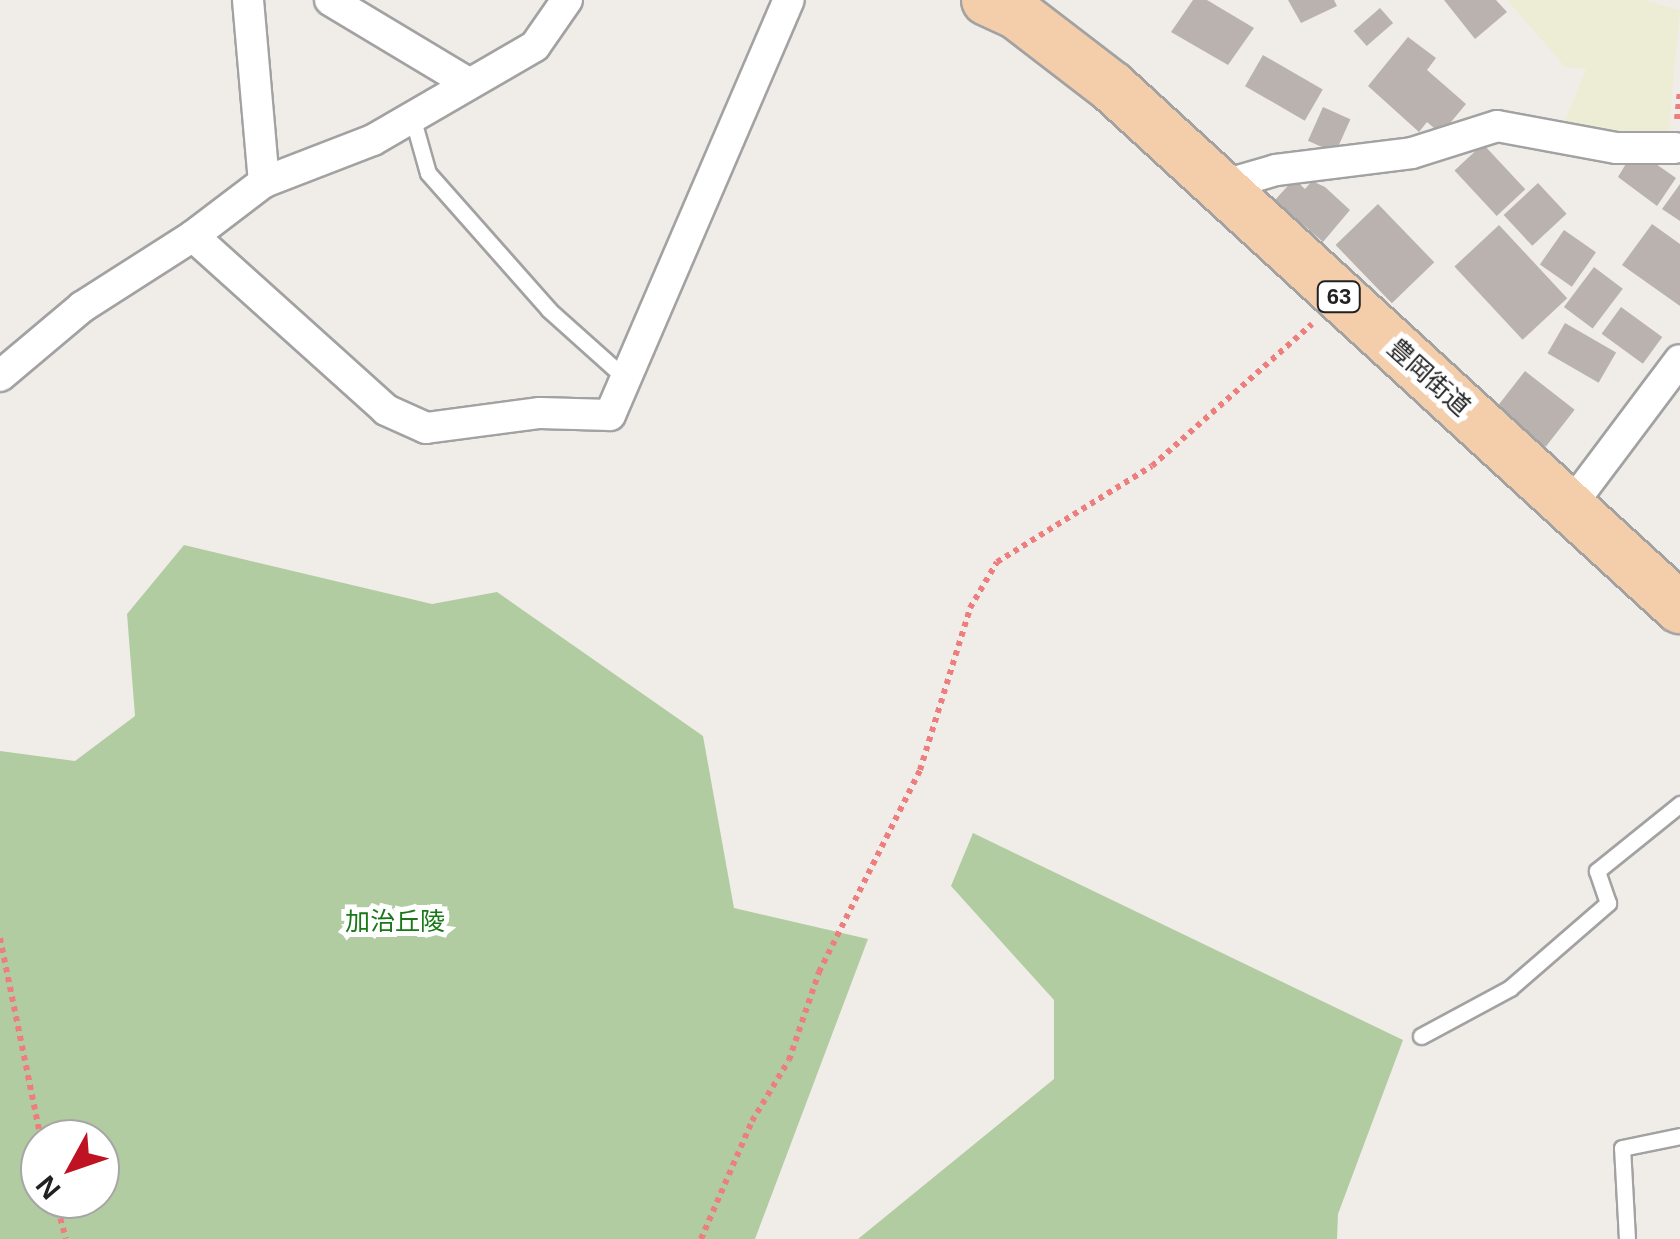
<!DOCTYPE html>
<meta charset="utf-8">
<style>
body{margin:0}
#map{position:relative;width:1680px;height:1239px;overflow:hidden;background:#f0ede9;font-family:Helvetica,"Noto Sans JP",sans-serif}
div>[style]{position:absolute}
.farmland>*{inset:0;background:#ededd6}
.forest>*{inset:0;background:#b2cca1}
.building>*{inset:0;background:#bab2ae;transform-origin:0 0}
.path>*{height:6px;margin-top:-3px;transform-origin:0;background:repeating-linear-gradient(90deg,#ed7e7d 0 5px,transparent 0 10px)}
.roads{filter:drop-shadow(2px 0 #a2a2a2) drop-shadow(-2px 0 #a2a2a2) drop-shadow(0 2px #a2a2a2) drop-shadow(0 -2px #a2a2a2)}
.service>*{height:15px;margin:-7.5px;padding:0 7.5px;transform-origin:7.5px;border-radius:7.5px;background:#fff}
.minor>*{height:30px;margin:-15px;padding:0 15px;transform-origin:15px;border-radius:15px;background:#fff}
.primary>*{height:50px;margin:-25px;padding:0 25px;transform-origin:25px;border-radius:25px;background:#f4cdaa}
span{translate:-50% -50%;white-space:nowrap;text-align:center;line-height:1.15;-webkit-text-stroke:10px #fff;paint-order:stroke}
.shield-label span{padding:2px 8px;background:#fff;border:2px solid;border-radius:8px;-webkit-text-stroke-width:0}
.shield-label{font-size:22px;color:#212121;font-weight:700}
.street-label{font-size:25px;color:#212121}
.park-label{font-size:25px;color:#187817}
.north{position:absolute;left:20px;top:1119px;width:100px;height:100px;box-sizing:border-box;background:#fff;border:2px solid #a6a6a6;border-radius:50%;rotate:230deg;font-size:28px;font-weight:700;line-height:40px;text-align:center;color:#212121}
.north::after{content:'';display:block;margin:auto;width:35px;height:45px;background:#bf1323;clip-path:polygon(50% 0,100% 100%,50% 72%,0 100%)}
</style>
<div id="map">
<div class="farmland">
<i style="clip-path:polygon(1507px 0,1643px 0,1680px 10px,1668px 137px,1560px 133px,1586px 69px,1565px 67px)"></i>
</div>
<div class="forest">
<i style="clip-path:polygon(evenodd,184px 545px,432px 604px,497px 592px,703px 736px,734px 908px,868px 939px,755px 1239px,0 1239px,0 751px,75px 761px,135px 716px,127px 614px,184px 545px,100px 1139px,100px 1199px,40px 1199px,40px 1139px,100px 1139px)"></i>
<i style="clip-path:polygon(973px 833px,1403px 1040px,1338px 1214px,1337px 1239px,858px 1239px,1054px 1079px,1054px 1000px,951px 886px)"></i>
</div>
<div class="building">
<i style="clip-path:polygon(1193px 0,1207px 0,1254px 28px,1228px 65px,1171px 32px)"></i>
<i style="clip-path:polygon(1288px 0,1334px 0,1337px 6px,1301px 23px)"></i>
<i style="clip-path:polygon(1444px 0,1496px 0,1507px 12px,1475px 39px)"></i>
<i style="left:1380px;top:8px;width:20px;height:35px;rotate:49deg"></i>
<i style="clip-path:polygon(1408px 37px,1436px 58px,1427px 70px,1466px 104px,1441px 134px,1427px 122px,1419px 132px,1368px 86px)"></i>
<i style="left:1263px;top:55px;width:69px;height:36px;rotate:30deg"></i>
<i style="left:1323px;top:107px;width:30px;height:37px;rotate:24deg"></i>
<i style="left:1483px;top:144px;width:62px;height:39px;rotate:47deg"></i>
<i style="clip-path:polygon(1630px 157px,1641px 165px,1646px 157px,1676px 178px,1657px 206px,1618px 177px)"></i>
<i style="clip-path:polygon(1294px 179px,1305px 189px,1312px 181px,1325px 187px,1350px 210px,1323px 242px,1275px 200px)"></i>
<i style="left:1538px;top:183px;width:42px;height:47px;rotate:47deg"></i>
<i style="clip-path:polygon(1680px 184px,1680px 221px,1662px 209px)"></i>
<i style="left:1378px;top:204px;width:81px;height:59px;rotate:46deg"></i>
<i style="clip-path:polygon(1652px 224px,1680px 244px,1680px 306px,1622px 265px)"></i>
<i style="left:1499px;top:225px;width:100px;height:61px;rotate:47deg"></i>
<i style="left:1564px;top:230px;width:39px;height:42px;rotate:35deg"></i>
<i style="left:1594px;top:267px;width:36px;height:50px;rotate:37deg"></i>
<i style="left:1621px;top:307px;width:51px;height:33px;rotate:36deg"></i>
<i style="left:1565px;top:323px;width:59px;height:35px;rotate:30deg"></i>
<i style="left:1525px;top:371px;width:63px;height:47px;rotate:38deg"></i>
</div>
<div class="path">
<i style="left:1677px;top:119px;width:28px;rotate:-84deg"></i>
<i style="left:0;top:938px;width:205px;rotate:78.5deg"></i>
<i style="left:55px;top:1199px;width:41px;rotate:74.6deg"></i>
<i style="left:701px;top:1239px;width:129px;rotate:-66.6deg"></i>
<i style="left:752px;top:1121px;width:71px;rotate:-58.8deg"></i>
<i style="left:789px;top:1060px;width:93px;rotate:-71.2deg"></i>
<i style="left:819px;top:972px;width:226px;rotate:-63.4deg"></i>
<i style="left:920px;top:770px;width:170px;rotate:-72.8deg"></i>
<i style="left:970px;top:608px;width:53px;rotate:-59.6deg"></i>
<i style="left:997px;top:562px;width:182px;rotate:-31.8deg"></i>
<i style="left:1152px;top:466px;width:214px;rotate:-41.6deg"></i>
</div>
<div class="roads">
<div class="service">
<i style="left:413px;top:120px;width:55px;rotate:74.2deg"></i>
<i style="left:428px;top:173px;width:183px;rotate:48.5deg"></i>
<i style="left:549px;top:310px;width:101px;rotate:41.8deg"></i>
<i style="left:1421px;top:1036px;width:101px;rotate:-28.3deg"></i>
<i style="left:1510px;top:988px;width:130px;rotate:-40.9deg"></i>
<i style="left:1608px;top:903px;width:34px;rotate:-109deg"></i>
<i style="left:1597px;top:871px;width:107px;rotate:-38.9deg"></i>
<i style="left:1627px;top:1239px;width:91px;rotate:-93.1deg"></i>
<i style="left:1622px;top:1148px;width:59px;rotate:-11.7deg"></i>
</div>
<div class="minor">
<i style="left:248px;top:0;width:183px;rotate:85deg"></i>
<i style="left:330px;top:0;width:161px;rotate:31deg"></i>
<i style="left:1218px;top:187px;width:60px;rotate:-16.3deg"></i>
<i style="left:1276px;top:170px;width:137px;rotate:-7.1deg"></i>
<i style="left:1412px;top:153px;width:89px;rotate:-17.6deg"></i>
<i style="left:1497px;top:126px;width:121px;rotate:10.5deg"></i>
<i style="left:1616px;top:148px;width:59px"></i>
<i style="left:193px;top:236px;width:260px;rotate:42deg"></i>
<i style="left:386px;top:410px;width:44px;rotate:24.2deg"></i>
<i style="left:426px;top:428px;width:115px;rotate:-7.5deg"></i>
<i style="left:540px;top:413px;width:70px;rotate:1.6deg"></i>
<i style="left:610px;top:415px;width:452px;rotate:-66.7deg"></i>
<i style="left:0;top:376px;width:107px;rotate:-40.1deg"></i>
<i style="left:82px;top:307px;width:132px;rotate:-32.6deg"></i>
<i style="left:193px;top:236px;width:89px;rotate:-37.3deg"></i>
<i style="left:264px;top:182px;width:117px;rotate:-21.1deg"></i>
<i style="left:373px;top:140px;width:187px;rotate:-30.1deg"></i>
<i style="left:535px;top:46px;width:56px;rotate:-55.2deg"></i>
<i style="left:1571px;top:505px;width:181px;rotate:-53.1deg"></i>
</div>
<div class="primary">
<i style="left:987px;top:0;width:33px;rotate:25deg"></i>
<i style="left:1017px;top:14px;width:120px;rotate:37.5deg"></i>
<i style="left:1112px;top:87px;width:771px;rotate:42.53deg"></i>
</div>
</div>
<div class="shield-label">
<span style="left:1339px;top:297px">63</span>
</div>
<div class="street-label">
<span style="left:1429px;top:377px;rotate:42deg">豊岡街道</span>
</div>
<div class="park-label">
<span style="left:395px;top:921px">加治丘陵</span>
</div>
<div class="north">N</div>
</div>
